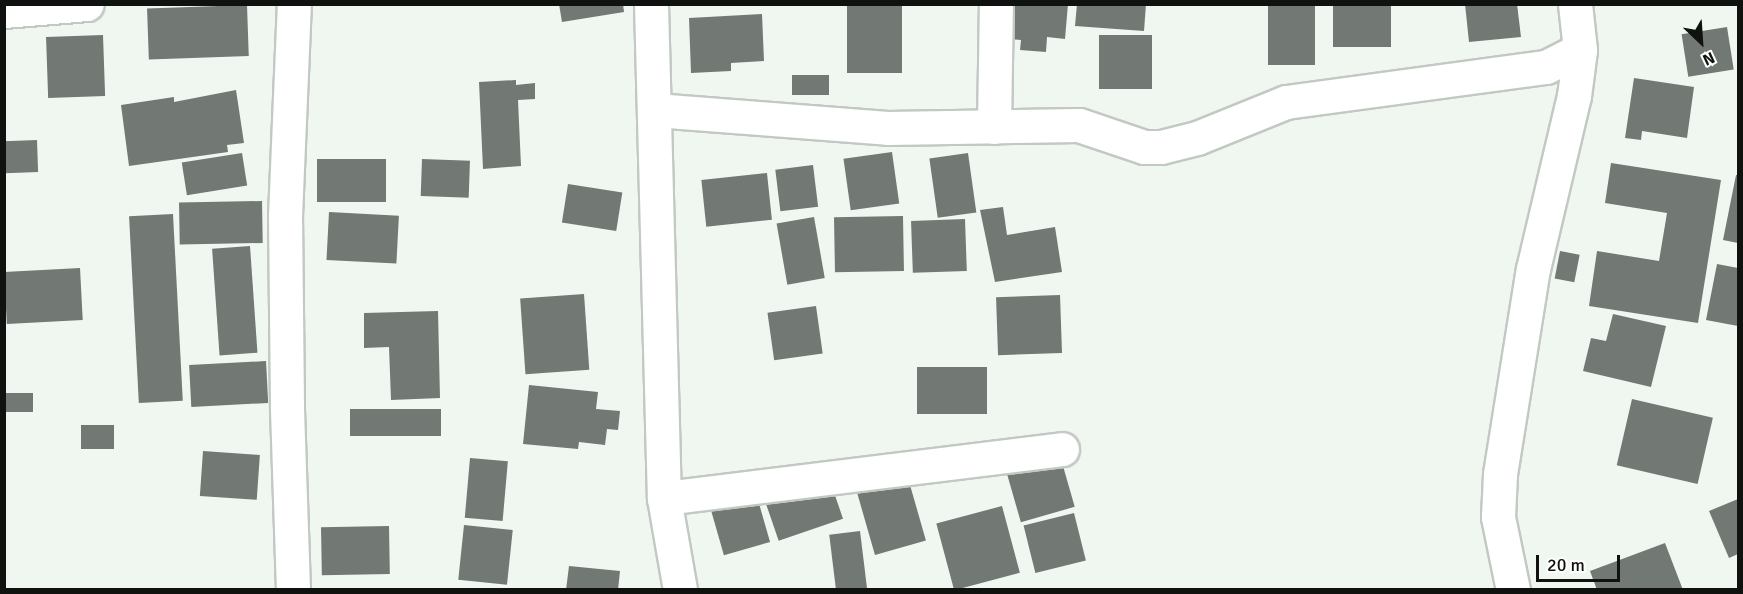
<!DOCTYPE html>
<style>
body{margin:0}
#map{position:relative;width:1743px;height:594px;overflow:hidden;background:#f0f7f1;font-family:Signika,sans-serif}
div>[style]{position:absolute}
.building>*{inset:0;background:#727873;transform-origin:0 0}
.roads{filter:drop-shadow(2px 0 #c2c9c3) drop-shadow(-2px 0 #c2c9c3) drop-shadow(0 2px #c2c9c3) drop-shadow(0 -2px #c2c9c3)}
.minor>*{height:33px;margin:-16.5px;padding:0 16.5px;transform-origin:16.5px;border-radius:16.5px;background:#fff}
span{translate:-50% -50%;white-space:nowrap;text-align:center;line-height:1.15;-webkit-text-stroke:4.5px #fff;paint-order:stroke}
.frame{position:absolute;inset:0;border:6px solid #101210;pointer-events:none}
.north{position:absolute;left:1671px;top:12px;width:60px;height:60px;-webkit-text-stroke:4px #fff;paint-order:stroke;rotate:155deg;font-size:16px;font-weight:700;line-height:24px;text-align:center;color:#101210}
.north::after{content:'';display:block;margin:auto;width:21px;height:27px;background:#101210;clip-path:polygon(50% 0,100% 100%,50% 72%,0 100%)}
.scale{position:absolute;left:1536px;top:555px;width:84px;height:27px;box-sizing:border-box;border:3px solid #101210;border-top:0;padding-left:8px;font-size:18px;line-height:21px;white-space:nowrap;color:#101210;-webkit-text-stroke:4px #fff;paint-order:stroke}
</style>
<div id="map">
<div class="building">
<i style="clip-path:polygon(559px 4px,623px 4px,624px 12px,562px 22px)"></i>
<i style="left:847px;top:4px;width:55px;height:69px"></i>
<i style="clip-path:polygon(1011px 4px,1068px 4px,1065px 39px,1047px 37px,1046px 52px,1020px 50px,1021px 40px,1008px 39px)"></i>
<i style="clip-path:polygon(1077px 4px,1146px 4px,1144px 31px,1075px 26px)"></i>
<i style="left:1268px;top:4px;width:47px;height:61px"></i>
<i style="left:1333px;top:4px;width:58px;height:43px"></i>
<i style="clip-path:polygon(1465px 4px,1517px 4px,1521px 37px,1469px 42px)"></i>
<i style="left:247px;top:5px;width:51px;height:100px;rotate:88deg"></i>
<i style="clip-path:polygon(762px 14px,764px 61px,731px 63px,731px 71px,691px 73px,689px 18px)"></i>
<i style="left:1727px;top:27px;width:43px;height:46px;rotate:81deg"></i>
<i style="left:103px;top:35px;width:61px;height:57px;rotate:88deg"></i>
<i style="left:1099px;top:35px;width:53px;height:54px"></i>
<i style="left:792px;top:75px;width:37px;height:20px"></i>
<i style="clip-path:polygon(1634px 78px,1694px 87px,1687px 138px,1642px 131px,1641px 140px,1625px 138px)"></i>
<i style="clip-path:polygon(516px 80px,516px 85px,535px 83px,535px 99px,518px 100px,521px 166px,483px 169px,479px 82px)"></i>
<i style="clip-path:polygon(236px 90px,244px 143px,227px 145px,228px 152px,129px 166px,121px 105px,174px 97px,174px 102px)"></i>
<i style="left:37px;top:140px;width:32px;height:33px;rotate:88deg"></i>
<i style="left:892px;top:152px;width:52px;height:49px;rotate:82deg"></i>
<i style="left:242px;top:153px;width:33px;height:61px;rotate:81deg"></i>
<i style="left:968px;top:153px;width:60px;height:39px;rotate:82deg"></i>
<i style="left:317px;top:159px;width:69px;height:43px"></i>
<i style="left:422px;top:159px;width:48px;height:37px;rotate:2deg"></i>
<i style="clip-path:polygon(1611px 163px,1721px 180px,1698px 323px,1589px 306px,1597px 251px,1659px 261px,1667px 213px,1605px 203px)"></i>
<i style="left:813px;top:165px;width:42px;height:38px;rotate:83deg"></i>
<i style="left:767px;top:173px;width:47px;height:66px;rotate:84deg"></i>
<i style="clip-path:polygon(1736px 175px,1738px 175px,1738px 243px,1723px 240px)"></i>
<i style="left:568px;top:184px;width:55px;height:39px;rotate:9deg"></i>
<i style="left:262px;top:201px;width:42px;height:83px;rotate:89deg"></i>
<i style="clip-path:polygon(1003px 207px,1007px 235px,1055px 227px,1062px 272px,995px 282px,980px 210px)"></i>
<i style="left:329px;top:212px;width:70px;height:48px;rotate:3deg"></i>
<i style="left:173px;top:214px;width:187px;height:44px;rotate:87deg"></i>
<i style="left:903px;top:216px;width:55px;height:69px;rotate:89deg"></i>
<i style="left:814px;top:217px;width:62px;height:38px;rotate:80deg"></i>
<i style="left:965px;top:219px;width:52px;height:54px;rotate:88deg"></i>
<i style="left:250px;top:246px;width:107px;height:38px;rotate:86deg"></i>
<i style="left:1560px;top:251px;width:20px;height:28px;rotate:11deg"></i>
<i style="clip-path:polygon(1717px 264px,1738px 268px,1738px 326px,1706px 320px)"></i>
<i style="left:80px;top:268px;width:52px;height:76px;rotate:87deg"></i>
<i style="left:584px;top:294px;width:76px;height:64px;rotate:86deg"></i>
<i style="left:1060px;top:295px;width:58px;height:64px;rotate:88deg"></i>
<i style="left:816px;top:306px;width:48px;height:49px;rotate:82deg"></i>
<i style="clip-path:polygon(438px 311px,440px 398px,391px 400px,389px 347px,364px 348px,364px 313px)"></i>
<i style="clip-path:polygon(1613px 314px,1666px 326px,1651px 387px,1583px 371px,1591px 338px,1606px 341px)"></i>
<i style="left:266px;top:361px;width:42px;height:77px;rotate:87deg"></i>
<i style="left:987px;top:367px;width:47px;height:70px;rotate:90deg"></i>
<i style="clip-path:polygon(529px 385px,598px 392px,596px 409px,620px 411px,618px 430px,607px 429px,605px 445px,579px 442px,578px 449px,523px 444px)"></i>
<i style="left:4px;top:393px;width:29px;height:19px"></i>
<i style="left:1632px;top:399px;width:83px;height:68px;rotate:13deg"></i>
<i style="left:441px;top:409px;width:27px;height:91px;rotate:90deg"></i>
<i style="left:114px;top:425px;width:24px;height:33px;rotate:90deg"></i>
<i style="left:203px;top:451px;width:57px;height:45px;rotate:4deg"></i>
<i style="left:1059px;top:452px;width:57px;height:56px;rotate:74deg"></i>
<i style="left:470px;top:458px;width:38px;height:60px;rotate:5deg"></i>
<i style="left:829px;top:478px;width:43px;height:68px;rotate:71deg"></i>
<i style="left:908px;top:478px;width:65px;height:53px;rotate:74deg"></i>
<i style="left:756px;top:493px;width:51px;height:48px;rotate:74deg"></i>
<i style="clip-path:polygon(1738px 499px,1738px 554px,1729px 558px,1709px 511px)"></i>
<i style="left:1002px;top:506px;width:69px;height:68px;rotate:75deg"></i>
<i style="left:1074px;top:513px;width:49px;height:52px;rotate:76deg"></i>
<i style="left:464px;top:525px;width:49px;height:55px;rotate:6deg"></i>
<i style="left:389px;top:526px;width:48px;height:68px;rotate:89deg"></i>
<i style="left:860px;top:531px;width:59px;height:31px;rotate:83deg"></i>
<i style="clip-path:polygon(1665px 543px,1683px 590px,1597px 590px,1590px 571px)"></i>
<i style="clip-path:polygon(569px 566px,620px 571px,618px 590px,566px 590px)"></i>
</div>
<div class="roads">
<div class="minor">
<i style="left:651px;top:4px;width:494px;rotate:88.5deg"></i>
<i style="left:664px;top:498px;width:93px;rotate:80.1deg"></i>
<i style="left:4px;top:11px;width:83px;rotate:-4.8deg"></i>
<i style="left:655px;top:110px;width:233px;rotate:4.4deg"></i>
<i style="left:887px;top:128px;width:192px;rotate:-0.9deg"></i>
<i style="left:1079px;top:125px;width:69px;rotate:18.7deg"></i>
<i style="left:1144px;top:147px;width:17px"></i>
<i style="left:1161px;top:147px;width:37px;rotate:-14deg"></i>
<i style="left:1197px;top:138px;width:96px;rotate:-22deg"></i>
<i style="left:1286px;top:102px;width:262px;rotate:-7.7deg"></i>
<i style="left:1546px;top:67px;width:38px;rotate:-27deg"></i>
<i style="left:994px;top:127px;width:123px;rotate:-89.1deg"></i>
<i style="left:664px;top:498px;width:401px;rotate:-7deg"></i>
<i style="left:293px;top:590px;width:184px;rotate:-91.9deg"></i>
<i style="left:287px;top:406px;width:190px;rotate:-90.6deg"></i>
<i style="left:285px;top:216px;width:212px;rotate:-87.6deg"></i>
<i style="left:1513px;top:590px;width:75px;rotate:-101.6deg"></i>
<i style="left:1498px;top:517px;width:43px;rotate:-87.3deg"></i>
<i style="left:1500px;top:474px;width:208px;rotate:-80.9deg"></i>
<i style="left:1533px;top:269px;width:178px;rotate:-76.7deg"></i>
<i style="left:1574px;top:96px;width:46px;rotate:-82.6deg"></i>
<i style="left:1580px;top:50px;width:46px;rotate:-96.2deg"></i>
</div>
</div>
<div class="frame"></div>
<div class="north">N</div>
<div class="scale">20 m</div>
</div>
